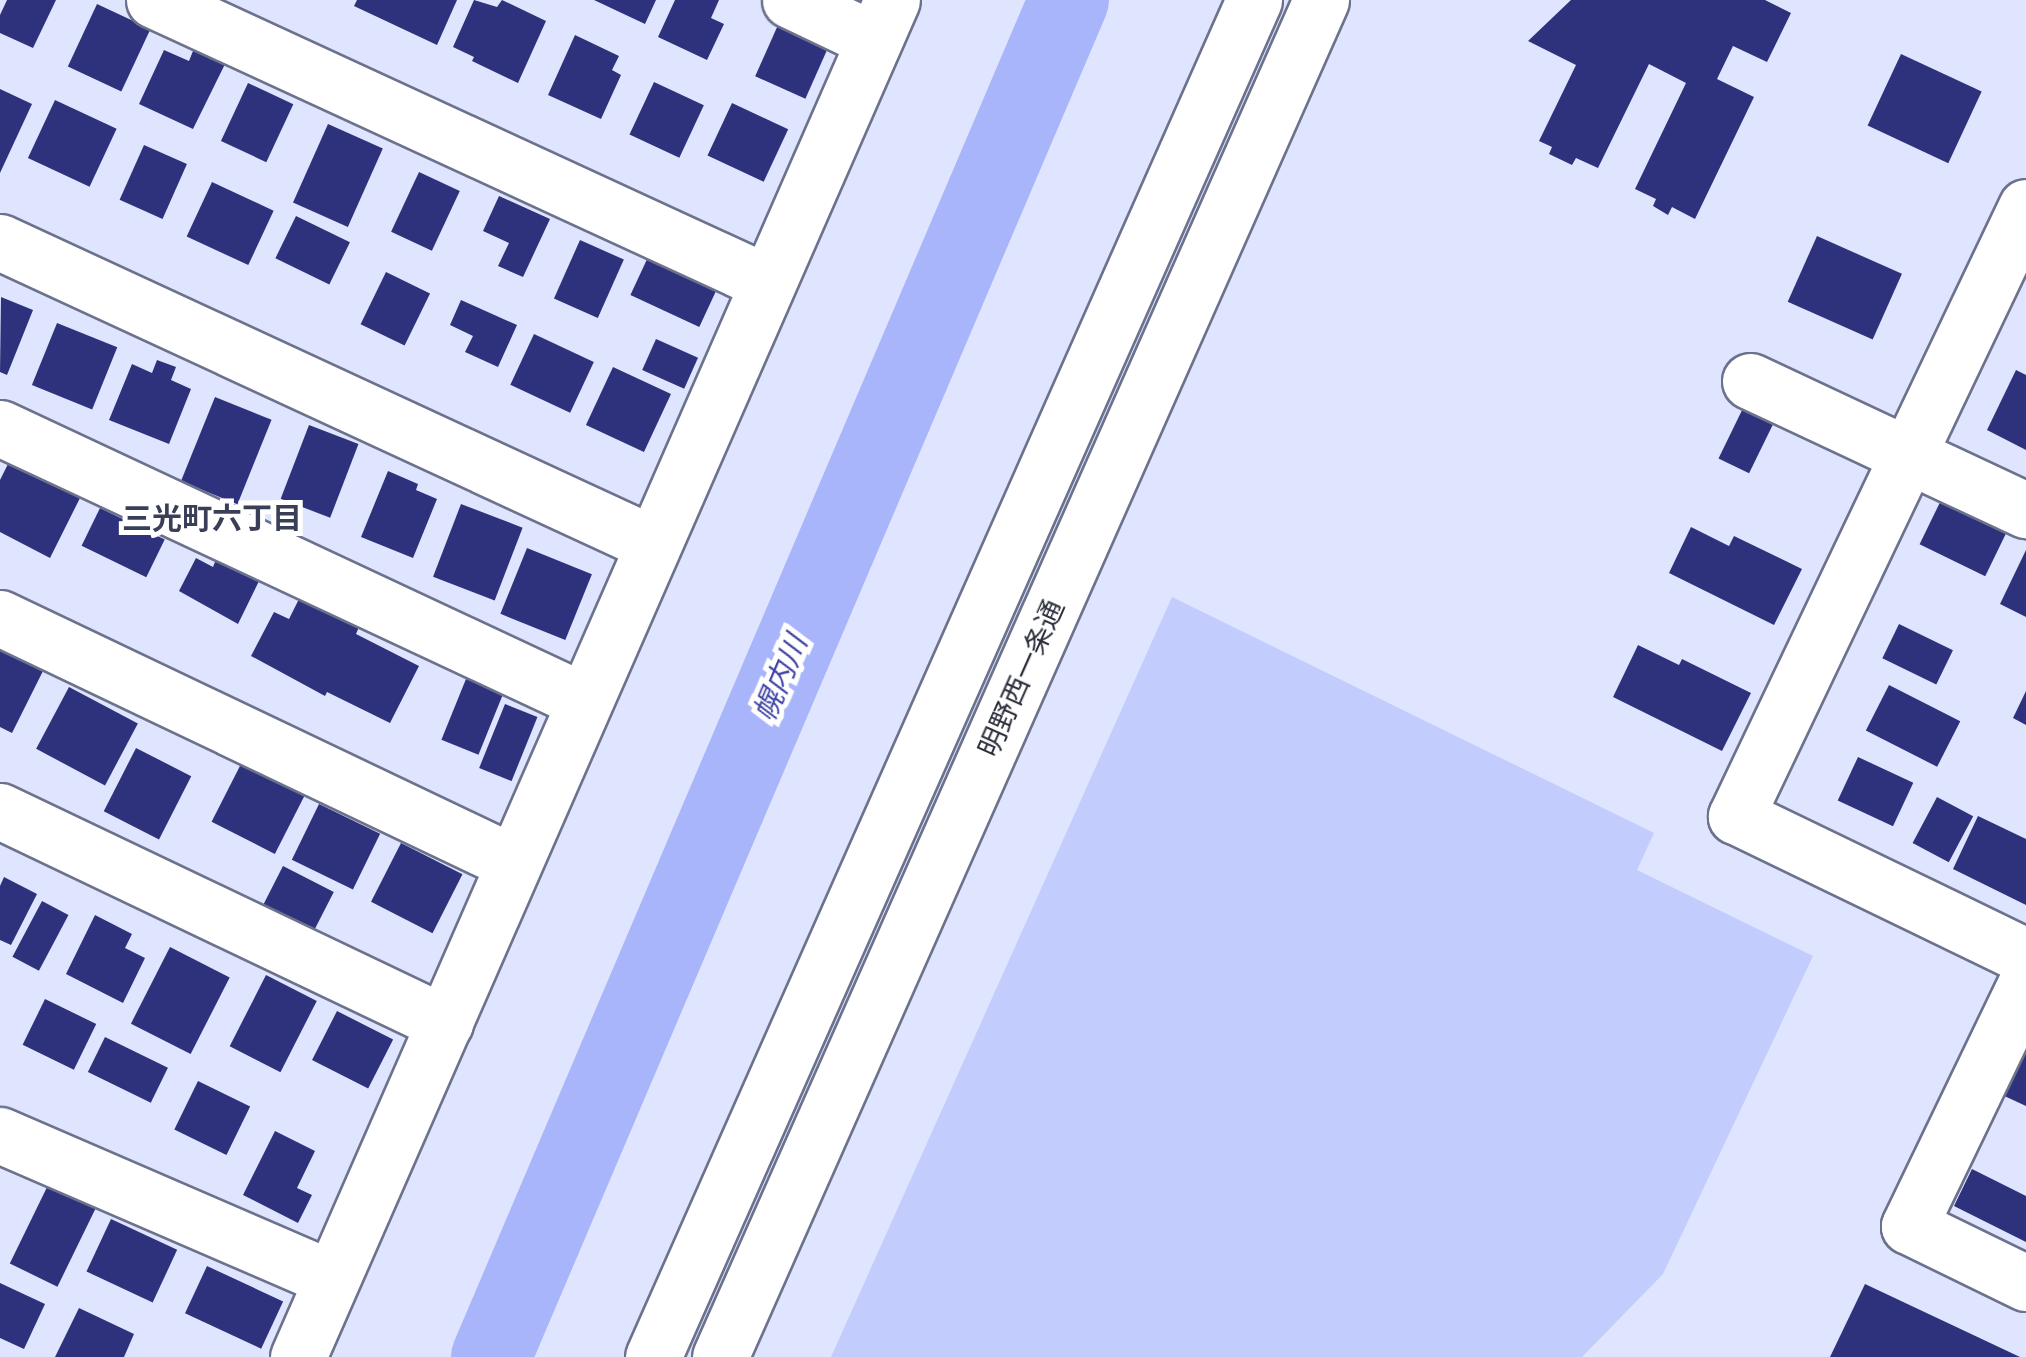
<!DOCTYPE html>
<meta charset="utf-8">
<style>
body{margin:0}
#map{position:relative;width:2026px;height:1357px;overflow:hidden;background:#dfe5fe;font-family:"PT Sans","Noto Sans JP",sans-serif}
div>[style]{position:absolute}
.green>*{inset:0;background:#c2ccfd}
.river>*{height:80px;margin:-40px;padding:0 40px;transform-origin:40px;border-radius:40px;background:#a9b5fa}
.building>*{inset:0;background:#2e327c;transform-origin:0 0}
.roads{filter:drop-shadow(2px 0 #6c728d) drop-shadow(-2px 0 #6c728d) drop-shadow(0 2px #6c728d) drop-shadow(0 -2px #6c728d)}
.minor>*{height:55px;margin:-27.5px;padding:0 27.5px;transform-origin:27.5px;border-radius:27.5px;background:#fff}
span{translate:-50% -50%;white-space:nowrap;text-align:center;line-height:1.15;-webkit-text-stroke:10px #fff;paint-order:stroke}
.street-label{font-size:28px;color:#2c2f3b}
.neighbourhood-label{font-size:30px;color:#3a3f58;font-weight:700}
.water-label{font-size:30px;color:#3f43a4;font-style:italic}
</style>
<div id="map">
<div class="green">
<i style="clip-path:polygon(1172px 597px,1654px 833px,1637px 870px,1813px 956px,1663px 1274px,1582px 1357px,831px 1357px)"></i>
</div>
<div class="river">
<i style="left:491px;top:1357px;width:1475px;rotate:-66.93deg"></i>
</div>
<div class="building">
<i style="clip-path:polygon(7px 0,56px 0,33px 48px,0 33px,0 15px)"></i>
<i style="clip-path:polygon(357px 0,457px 0,437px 45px,354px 6px)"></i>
<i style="clip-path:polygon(474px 0,497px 7px,502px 0,546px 21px,518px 83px,472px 61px,474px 57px,453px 47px)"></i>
<i style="clip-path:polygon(594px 0,656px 0,645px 24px)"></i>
<i style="clip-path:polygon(675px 0,719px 0,711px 18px,724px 24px,707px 60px,658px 37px)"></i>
<i style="clip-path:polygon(1571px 0,1765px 0,1791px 13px,1767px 62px,1733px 46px,1717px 79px,1754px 97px,1695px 219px,1672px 207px,1668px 215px,1653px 206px,1656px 199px,1635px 189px,1686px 83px,1649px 64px,1598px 168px,1576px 158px,1572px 165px,1549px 154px,1552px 147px,1539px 141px,1576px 65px,1528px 41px)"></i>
<i style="left:97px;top:4px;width:59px;height:69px;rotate:25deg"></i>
<i style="left:782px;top:16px;width:55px;height:66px;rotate:24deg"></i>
<i style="clip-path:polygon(575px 35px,619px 56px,612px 70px,621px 75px,601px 119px,548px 95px)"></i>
<i style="clip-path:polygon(195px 46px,227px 60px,193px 129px,139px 104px,164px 50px,189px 61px)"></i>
<i style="left:1901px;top:54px;width:89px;height:79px;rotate:25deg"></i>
<i style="left:654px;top:82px;width:55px;height:58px;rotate:25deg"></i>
<i style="left:248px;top:83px;width:50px;height:64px;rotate:25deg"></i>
<i style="clip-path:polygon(0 89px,32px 104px,0 173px)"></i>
<i style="left:55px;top:100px;width:68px;height:64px;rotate:25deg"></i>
<i style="left:732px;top:103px;width:62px;height:58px;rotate:25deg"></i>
<i style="left:328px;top:124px;width:60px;height:86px;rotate:24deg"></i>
<i style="left:144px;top:145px;width:47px;height:60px;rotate:24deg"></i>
<i style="left:419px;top:172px;width:45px;height:66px;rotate:25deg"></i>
<i style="left:212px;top:182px;width:68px;height:60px;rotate:25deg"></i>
<i style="clip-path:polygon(499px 196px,550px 219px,523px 277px,498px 266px,509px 243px,483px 231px)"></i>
<i style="left:296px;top:216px;width:60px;height:47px;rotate:26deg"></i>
<i style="left:1817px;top:236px;width:93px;height:72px;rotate:24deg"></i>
<i style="left:580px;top:240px;width:48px;height:64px;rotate:24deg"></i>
<i style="left:649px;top:255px;width:76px;height:44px;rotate:25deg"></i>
<i style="left:386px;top:272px;width:49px;height:58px;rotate:26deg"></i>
<i style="clip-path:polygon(1px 297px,33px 310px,7px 375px,0 372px)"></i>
<i style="clip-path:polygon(461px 300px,517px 325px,498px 367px,465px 352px,473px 336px,450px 325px)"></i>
<i style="left:57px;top:323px;width:65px;height:67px;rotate:22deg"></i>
<i style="left:534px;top:334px;width:66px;height:56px;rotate:25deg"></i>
<i style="left:656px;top:339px;width:46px;height:34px;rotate:24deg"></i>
<i style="clip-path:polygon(157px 360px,176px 367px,171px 380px,191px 389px,169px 444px,109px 420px,132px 364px,152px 373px)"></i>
<i style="left:613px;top:367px;width:64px;height:64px;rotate:25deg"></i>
<i style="clip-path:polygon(2016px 370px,2026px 375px,2026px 450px,1987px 430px)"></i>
<i style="left:215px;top:397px;width:61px;height:91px;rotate:22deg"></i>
<i style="left:1747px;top:400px;width:34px;height:65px;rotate:26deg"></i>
<i style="left:309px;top:425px;width:53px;height:79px;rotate:21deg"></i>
<i style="clip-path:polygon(11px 458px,82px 494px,50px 558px,0 532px,0 480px)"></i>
<i style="clip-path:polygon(388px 471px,418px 484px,416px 490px,437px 499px,413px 558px,361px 537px)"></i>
<i style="left:1945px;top:492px;width:73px;height:58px;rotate:26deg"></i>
<i style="left:461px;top:504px;width:66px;height:78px;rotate:21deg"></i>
<i style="left:100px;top:508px;width:72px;height:42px;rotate:26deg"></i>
<i style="clip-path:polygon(1691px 527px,1729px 546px,1734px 536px,1802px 569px,1774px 625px,1669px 573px)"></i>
<i style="left:527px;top:548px;width:70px;height:71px;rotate:22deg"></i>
<i style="clip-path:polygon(2026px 550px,2026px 617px,2000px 604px)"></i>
<i style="clip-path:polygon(217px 557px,260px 579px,238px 624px,179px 591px,196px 558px,213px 567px)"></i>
<i style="clip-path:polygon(300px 597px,359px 627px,356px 634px,419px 666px,390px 723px,327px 692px,325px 696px,251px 656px,274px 612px,289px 619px)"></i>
<i style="left:1899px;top:624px;width:60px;height:38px;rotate:26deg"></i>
<i style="clip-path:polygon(0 645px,45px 667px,12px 733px,0 727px)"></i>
<i style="clip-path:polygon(1638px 645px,1679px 665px,1682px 659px,1751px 693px,1722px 751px,1613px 697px)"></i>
<i style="left:468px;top:674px;width:40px;height:71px;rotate:22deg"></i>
<i style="left:1889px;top:685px;width:80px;height:51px;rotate:27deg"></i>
<i style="left:69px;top:687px;width:78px;height:70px;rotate:28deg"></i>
<i style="clip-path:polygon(2026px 691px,2026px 725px,2013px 718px)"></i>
<i style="left:505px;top:704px;width:35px;height:69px;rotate:22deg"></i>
<i style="left:136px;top:748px;width:62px;height:71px;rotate:27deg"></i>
<i style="left:1858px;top:757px;width:61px;height:48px;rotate:25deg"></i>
<i style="left:242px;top:762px;width:71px;height:67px;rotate:27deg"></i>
<i style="left:1937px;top:797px;width:41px;height:52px;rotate:28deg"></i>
<i style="left:319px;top:804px;width:68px;height:62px;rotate:26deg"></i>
<i style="clip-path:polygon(1978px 816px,2026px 839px,2026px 905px,1953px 869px)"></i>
<i style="left:401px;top:843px;width:69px;height:66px;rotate:27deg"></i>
<i style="left:283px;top:866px;width:57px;height:53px;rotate:27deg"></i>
<i style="clip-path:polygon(4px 877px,37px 894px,11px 945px,0 940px,0 886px)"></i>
<i style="left:42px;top:901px;width:30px;height:63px;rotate:28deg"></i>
<i style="clip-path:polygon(95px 915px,132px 934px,125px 948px,145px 958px,123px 1003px,66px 974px)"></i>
<i style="left:170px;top:947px;width:67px;height:86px;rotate:27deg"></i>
<i style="left:266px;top:975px;width:57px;height:80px;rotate:27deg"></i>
<i style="left:45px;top:999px;width:57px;height:51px;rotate:26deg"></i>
<i style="left:337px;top:1011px;width:63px;height:55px;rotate:27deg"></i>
<i style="left:105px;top:1037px;width:70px;height:39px;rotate:26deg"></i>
<i style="clip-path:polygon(2026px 1041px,2026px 1106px,2000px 1094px)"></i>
<i style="left:198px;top:1081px;width:58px;height:54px;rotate:26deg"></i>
<i style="clip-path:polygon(275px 1131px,315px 1151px,297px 1188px,312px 1195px,298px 1223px,243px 1195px)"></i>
<i style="clip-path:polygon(1972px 1169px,2026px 1196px,2026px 1242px,1954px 1206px)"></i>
<i style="left:51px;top:1179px;width:53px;height:94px;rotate:26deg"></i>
<i style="left:111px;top:1219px;width:73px;height:58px;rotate:25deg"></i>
<i style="left:207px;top:1266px;width:84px;height:52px;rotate:25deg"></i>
<i style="clip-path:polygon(0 1283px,45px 1304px,24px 1349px,0 1338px)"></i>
<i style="clip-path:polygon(1865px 1284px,2020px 1357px,1830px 1357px)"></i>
<i style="clip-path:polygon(79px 1308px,134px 1334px,124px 1357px,55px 1357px)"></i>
</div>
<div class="roads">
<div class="minor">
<i style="left:154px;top:0;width:674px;rotate:24.74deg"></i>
<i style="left:790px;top:0;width:93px;rotate:25.5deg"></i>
<i style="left:2026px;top:207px;width:675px;rotate:115.46deg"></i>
<i style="left:1736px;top:816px;width:322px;rotate:25.8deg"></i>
<i style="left:0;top:242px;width:719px;rotate:24.82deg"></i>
<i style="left:1750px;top:381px;width:305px;rotate:25.1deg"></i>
<i style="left:0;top:428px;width:645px;rotate:25.05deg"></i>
<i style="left:0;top:618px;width:569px;rotate:25.48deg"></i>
<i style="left:0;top:811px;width:493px;rotate:25.5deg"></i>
<i style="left:2026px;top:983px;width:270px;rotate:115.7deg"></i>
<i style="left:1909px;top:1226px;width:130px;rotate:26deg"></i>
<i style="left:0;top:1135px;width:361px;rotate:23.4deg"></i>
<i style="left:298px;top:1357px;width:1481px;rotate:-66.36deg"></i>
<i style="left:653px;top:1357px;width:1484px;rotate:-66.11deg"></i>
<i style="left:720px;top:1357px;width:1484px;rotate:-66.11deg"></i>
</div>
</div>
<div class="street-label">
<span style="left:1021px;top:678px;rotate:-66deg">明野西一条通</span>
</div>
<div class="neighbourhood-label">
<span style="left:212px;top:518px">三光町六丁目</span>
</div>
<div class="water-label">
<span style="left:780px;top:678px;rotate:-67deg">幌内川</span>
</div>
</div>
